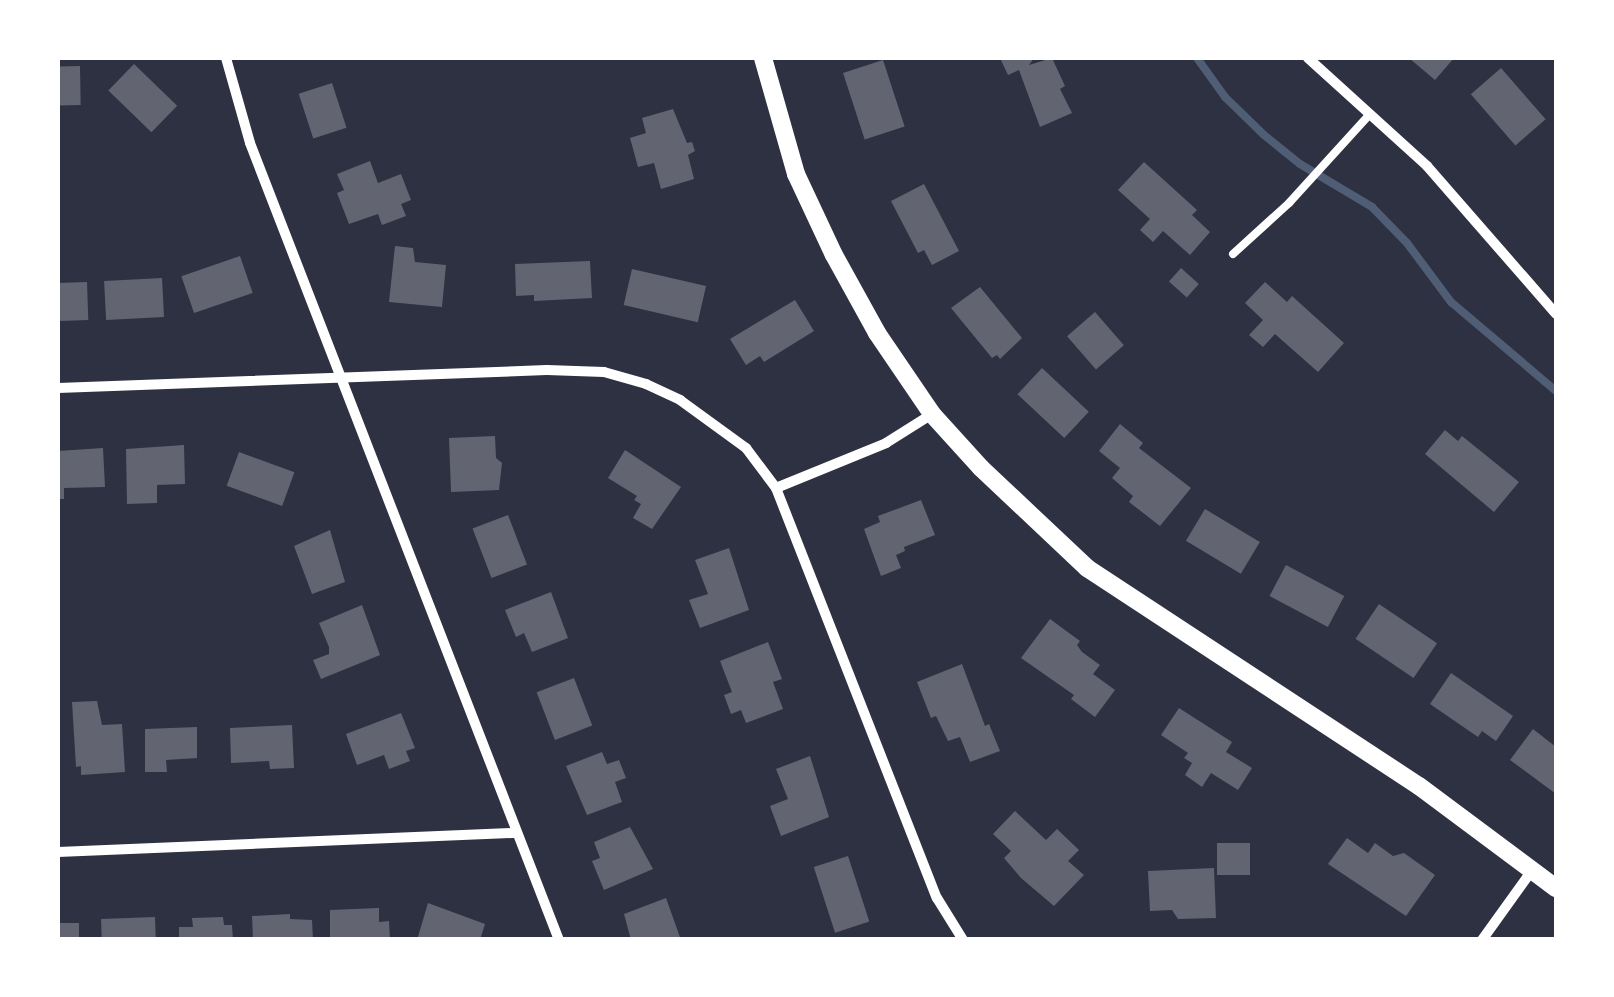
<!DOCTYPE html>
<style>
body{margin:0}
#map{position:relative;width:1614px;height:997px;overflow:hidden;background:#2d3142;font-family:Merriweather,serif}
div>[style]{position:absolute}
.stream>*{height:8px;margin:-4px;padding:0 4px;transform-origin:4px;border-radius:4px;background:#4f5d75}
.building>*{inset:0;background:#626471;transform-origin:0 0}
.service>*{height:8px;margin:-4px;padding:0 4px;transform-origin:4px;border-radius:4px;background:#fff}
.minor>*{height:10px;margin:-5px;padding:0 5px;transform-origin:5px;border-radius:5px;background:#fff}
.tertiary>*{height:18px;margin:-9px;padding:0 9px;transform-origin:9px;border-radius:9px;background:#fff}
span{translate:-50% -50%;white-space:nowrap;text-align:center;line-height:1.15;-webkit-text-stroke:10px #fff;paint-order:stroke}
.frame{position:absolute;inset:0;border:60px solid #fff;pointer-events:none}
</style>
<div id="map">
<div class="stream">
<i style="left:1197px;top:58px;width:48px;rotate:54.3deg"></i>
<i style="left:1225px;top:97px;width:54px;rotate:44.3deg"></i>
<i style="left:1264px;top:135px;width:46px;rotate:38.9deg"></i>
<i style="left:1300px;top:164px;width:84px;rotate:30.8deg"></i>
<i style="left:1372px;top:207px;width:50px;rotate:45.8deg"></i>
<i style="left:1407px;top:243px;width:74px;rotate:53.3deg"></i>
<i style="left:1451px;top:302px;width:138px;rotate:40.3deg"></i>
</div>
<div class="building">
<i style="clip-path:polygon(1000px 58px,1034px 58px,1029px 65px,1052px 58px,1065px 86px,1060px 89px,1072px 113px,1040px 127px,1019px 70px,1008px 75px)"></i>
<i style="clip-path:polygon(1409px 58px,1454px 58px,1435px 80px)"></i>
<i style="left:883px;top:60px;width:70px;height:42px;rotate:72deg"></i>
<i style="left:134px;top:64px;width:60px;height:37px;rotate:44deg"></i>
<i style="left:80px;top:66px;width:39px;height:22px;rotate:89deg"></i>
<i style="left:1501px;top:68px;width:68px;height:40px;rotate:49deg"></i>
<i style="left:332px;top:83px;width:47px;height:35px;rotate:72deg"></i>
<i style="clip-path:polygon(673px 109px,687px 143px,692px 142px,695px 151px,688px 155px,694px 179px,661px 189px,654px 163px,638px 167px,630px 138px,646px 133px,642px 118px)"></i>
<i style="clip-path:polygon(370px 161px,378px 183px,401px 174px,411px 200px,401px 204px,406px 216px,382px 225px,378px 214px,349px 224px,337px 193px,344px 190px,337px 174px)"></i>
<i style="clip-path:polygon(1144px 162px,1197px 210px,1192px 215px,1210px 232px,1190px 255px,1163px 231px,1153px 242px,1140px 230px,1150px 219px,1118px 190px)"></i>
<i style="clip-path:polygon(924px 184px,959px 251px,932px 265px,924px 250px,918px 253px,891px 201px)"></i>
<i style="clip-path:polygon(395px 246px,413px 248px,415px 262px,446px 265px,442px 307px,389px 302px)"></i>
<i style="left:240px;top:256px;width:39px;height:62px;rotate:71deg"></i>
<i style="clip-path:polygon(590px 261px,592px 298px,534px 301px,534px 295px,516px 296px,515px 264px)"></i>
<i style="left:1181px;top:268px;width:24px;height:18px;rotate:42deg"></i>
<i style="left:632px;top:269px;width:76px;height:37px;rotate:13deg"></i>
<i style="left:162px;top:278px;width:39px;height:58px;rotate:87deg"></i>
<i style="left:87px;top:282px;width:38px;height:29px;rotate:88deg"></i>
<i style="clip-path:polygon(1265px 282px,1287px 302px,1292px 296px,1344px 343px,1318px 372px,1275px 334px,1263px 347px,1249px 335px,1263px 320px,1245px 303px)"></i>
<i style="clip-path:polygon(980px 287px,1022px 338px,1000px 359px,997px 355px,992px 358px,951px 308px)"></i>
<i style="clip-path:polygon(795px 300px,814px 331px,764px 362px,760px 356px,746px 365px,730px 339px)"></i>
<i style="left:1095px;top:312px;width:44px;height:37px;rotate:49deg"></i>
<i style="left:1042px;top:368px;width:64px;height:36px;rotate:43deg"></i>
<i style="clip-path:polygon(1120px 424px,1143px 443px,1139px 448px,1191px 488px,1160px 526px,1129px 502px,1133px 496px,1112px 478px,1120px 468px,1099px 451px)"></i>
<i style="clip-path:polygon(1445px 430px,1458px 441px,1462px 436px,1519px 482px,1494px 512px,1425px 454px)"></i>
<i style="clip-path:polygon(495px 436px,496px 458px,502px 463px,499px 490px,451px 492px,449px 438px)"></i>
<i style="clip-path:polygon(184px 445px,185px 484px,157px 485px,157px 503px,127px 504px,126px 449px)"></i>
<i style="clip-path:polygon(103px 448px,105px 487px,64px 488px,64px 499px,58px 499px,58px 451px)"></i>
<i style="clip-path:polygon(625px 450px,681px 487px,652px 529px,633px 518px,641px 504px,634px 500px,637px 496px,608px 478px)"></i>
<i style="left:239px;top:452px;width:59px;height:36px;rotate:20deg"></i>
<i style="clip-path:polygon(921px 500px,935px 535px,904px 547px,905px 551px,896px 555px,901px 568px,881px 576px,864px 529px,880px 522px,878px 516px)"></i>
<i style="left:1205px;top:509px;width:64px;height:37px;rotate:31deg"></i>
<i style="left:508px;top:515px;width:53px;height:38px;rotate:69deg"></i>
<i style="clip-path:polygon(330px 530px,345px 582px,312px 594px,294px 546px)"></i>
<i style="clip-path:polygon(729px 548px,749px 610px,700px 628px,689px 600px,708px 594px,695px 560px)"></i>
<i style="left:1286px;top:565px;width:66px;height:35px;rotate:28deg"></i>
<i style="clip-path:polygon(551px 592px,568px 638px,532px 652px,524px 633px,516px 637px,505px 610px)"></i>
<i style="left:1379px;top:604px;width:70px;height:42px;rotate:34deg"></i>
<i style="clip-path:polygon(362px 605px,380px 655px,321px 679px,313px 660px,329px 654px,329px 647px,319px 623px)"></i>
<i style="clip-path:polygon(1050px 619px,1080px 641px,1077px 645px,1082px 652px,1100px 665px,1093px 674px,1115px 690px,1095px 717px,1071px 699px,1074px 695px,1021px 658px)"></i>
<i style="clip-path:polygon(768px 642px,782px 679px,773px 682px,783px 709px,746px 723px,741px 710px,731px 714px,724px 695px,732px 692px,720px 661px)"></i>
<i style="clip-path:polygon(962px 664px,985px 726px,989px 724px,1000px 751px,970px 762px,960px 737px,948px 741px,936px 716px,931px 718px,917px 682px)"></i>
<i style="clip-path:polygon(1451px 673px,1513px 716px,1496px 741px,1482px 731px,1478px 737px,1430px 704px)"></i>
<i style="left:574px;top:678px;width:51px;height:40px;rotate:69deg"></i>
<i style="clip-path:polygon(97px 701px,102px 725px,122px 724px,125px 772px,81px 775px,81px 766px,76px 767px,72px 702px)"></i>
<i style="clip-path:polygon(1179px 708px,1232px 742px,1226px 752px,1252px 768px,1238px 790px,1211px 773px,1202px 787px,1185px 775px,1192px 763px,1184px 758px,1188px 753px,1161px 735px)"></i>
<i style="clip-path:polygon(401px 713px,415px 748px,406px 751px,410px 761px,389px 769px,384px 755px,357px 765px,346px 734px)"></i>
<i style="clip-path:polygon(292px 725px,294px 768px,270px 769px,269px 761px,231px 763px,230px 728px)"></i>
<i style="clip-path:polygon(197px 727px,197px 758px,166px 760px,167px 772px,145px 772px,145px 729px)"></i>
<i style="clip-path:polygon(1533px 729px,1556px 747px,1556px 794px,1510px 760px)"></i>
<i style="clip-path:polygon(602px 752px,607px 764px,619px 760px,626px 778px,615px 782px,622px 802px,587px 815px,566px 766px)"></i>
<i style="clip-path:polygon(810px 756px,829px 817px,781px 836px,770px 806px,788px 799px,776px 769px)"></i>
<i style="clip-path:polygon(1015px 811px,1046px 840px,1057px 829px,1079px 850px,1068px 861px,1084px 875px,1054px 906px,1021px 878px,1004px 858px,1011px 851px,993px 834px)"></i>
<i style="clip-path:polygon(630px 827px,653px 869px,604px 890px,592px 861px,600px 858px,594px 842px)"></i>
<i style="clip-path:polygon(1347px 838px,1368px 853px,1375px 843px,1393px 856px,1404px 853px,1435px 875px,1406px 916px,1328px 864px)"></i>
<i style="left:1217px;top:843px;width:33px;height:32px"></i>
<i style="left:848px;top:856px;width:69px;height:36px;rotate:72deg"></i>
<i style="clip-path:polygon(1214px 868px,1216px 918px,1178px 919px,1172px 910px,1150px 911px,1148px 871px)"></i>
<i style="clip-path:polygon(666px 898px,681px 940px,631px 940px,624px 914px)"></i>
<i style="clip-path:polygon(428px 903px,485px 924px,480px 940px,417px 940px)"></i>
<i style="clip-path:polygon(379px 908px,379px 922px,389px 921px,390px 940px,330px 940px,330px 910px)"></i>
<i style="clip-path:polygon(290px 914px,290px 919px,312px 920px,313px 940px,253px 940px,252px 916px)"></i>
<i style="left:155px;top:917px;width:23px;height:54px;rotate:88deg"></i>
<i style="clip-path:polygon(223px 917px,224px 925px,232px 925px,233px 940px,179px 940px,179px 927px,193px 927px,192px 918px)"></i>
<i style="left:79px;top:923px;width:17px;height:21px;rotate:90deg"></i>
</div>
<div class="service">
<i style="left:1233px;top:254px;width:76px;rotate:-42.3deg"></i>
<i style="left:1289px;top:203px;width:120px;rotate:-47.7deg"></i>
</div>
<div class="minor">
<i style="left:226px;top:58px;width:88px;rotate:74.2deg"></i>
<i style="left:250px;top:143px;width:855px;rotate:68.81deg"></i>
<i style="left:1308px;top:58px;width:161px;rotate:42.2deg"></i>
<i style="left:1427px;top:166px;width:196px;rotate:48.9deg"></i>
<i style="left:58px;top:388px;width:489px;rotate:-2.1deg"></i>
<i style="left:547px;top:370px;width:57px;rotate:2deg"></i>
<i style="left:604px;top:372px;width:44px;rotate:15.9deg"></i>
<i style="left:646px;top:384px;width:38px;rotate:25deg"></i>
<i style="left:680px;top:400px;width:82px;rotate:36deg"></i>
<i style="left:746px;top:448px;width:50px;rotate:53.1deg"></i>
<i style="left:776px;top:488px;width:440px;rotate:68.6deg"></i>
<i style="left:937px;top:898px;width:49px;rotate:58.2deg"></i>
<i style="left:776px;top:488px;width:119px;rotate:-22.2deg"></i>
<i style="left:886px;top:443px;width:54px;rotate:-32.2deg"></i>
<i style="left:58px;top:852px;width:459px;rotate:-2.4deg"></i>
<i style="left:1482px;top:940px;width:87px;rotate:-54.3deg"></i>
</div>
<div class="tertiary">
<i style="left:763px;top:58px;width:121px;rotate:74.1deg"></i>
<i style="left:796px;top:174px;width:89px;rotate:64.9deg"></i>
<i style="left:834px;top:255px;width:89px;rotate:61.1deg"></i>
<i style="left:877px;top:333px;width:98px;rotate:55.8deg"></i>
<i style="left:932px;top:414px;width:73px;rotate:47.8deg"></i>
<i style="left:981px;top:468px;width:146px;rotate:43.3deg"></i>
<i style="left:1087px;top:568px;width:397px;rotate:33.3deg"></i>
<i style="left:1419px;top:786px;width:171px;rotate:36.7deg"></i>
</div>
<div class="frame"></div>
</div>
